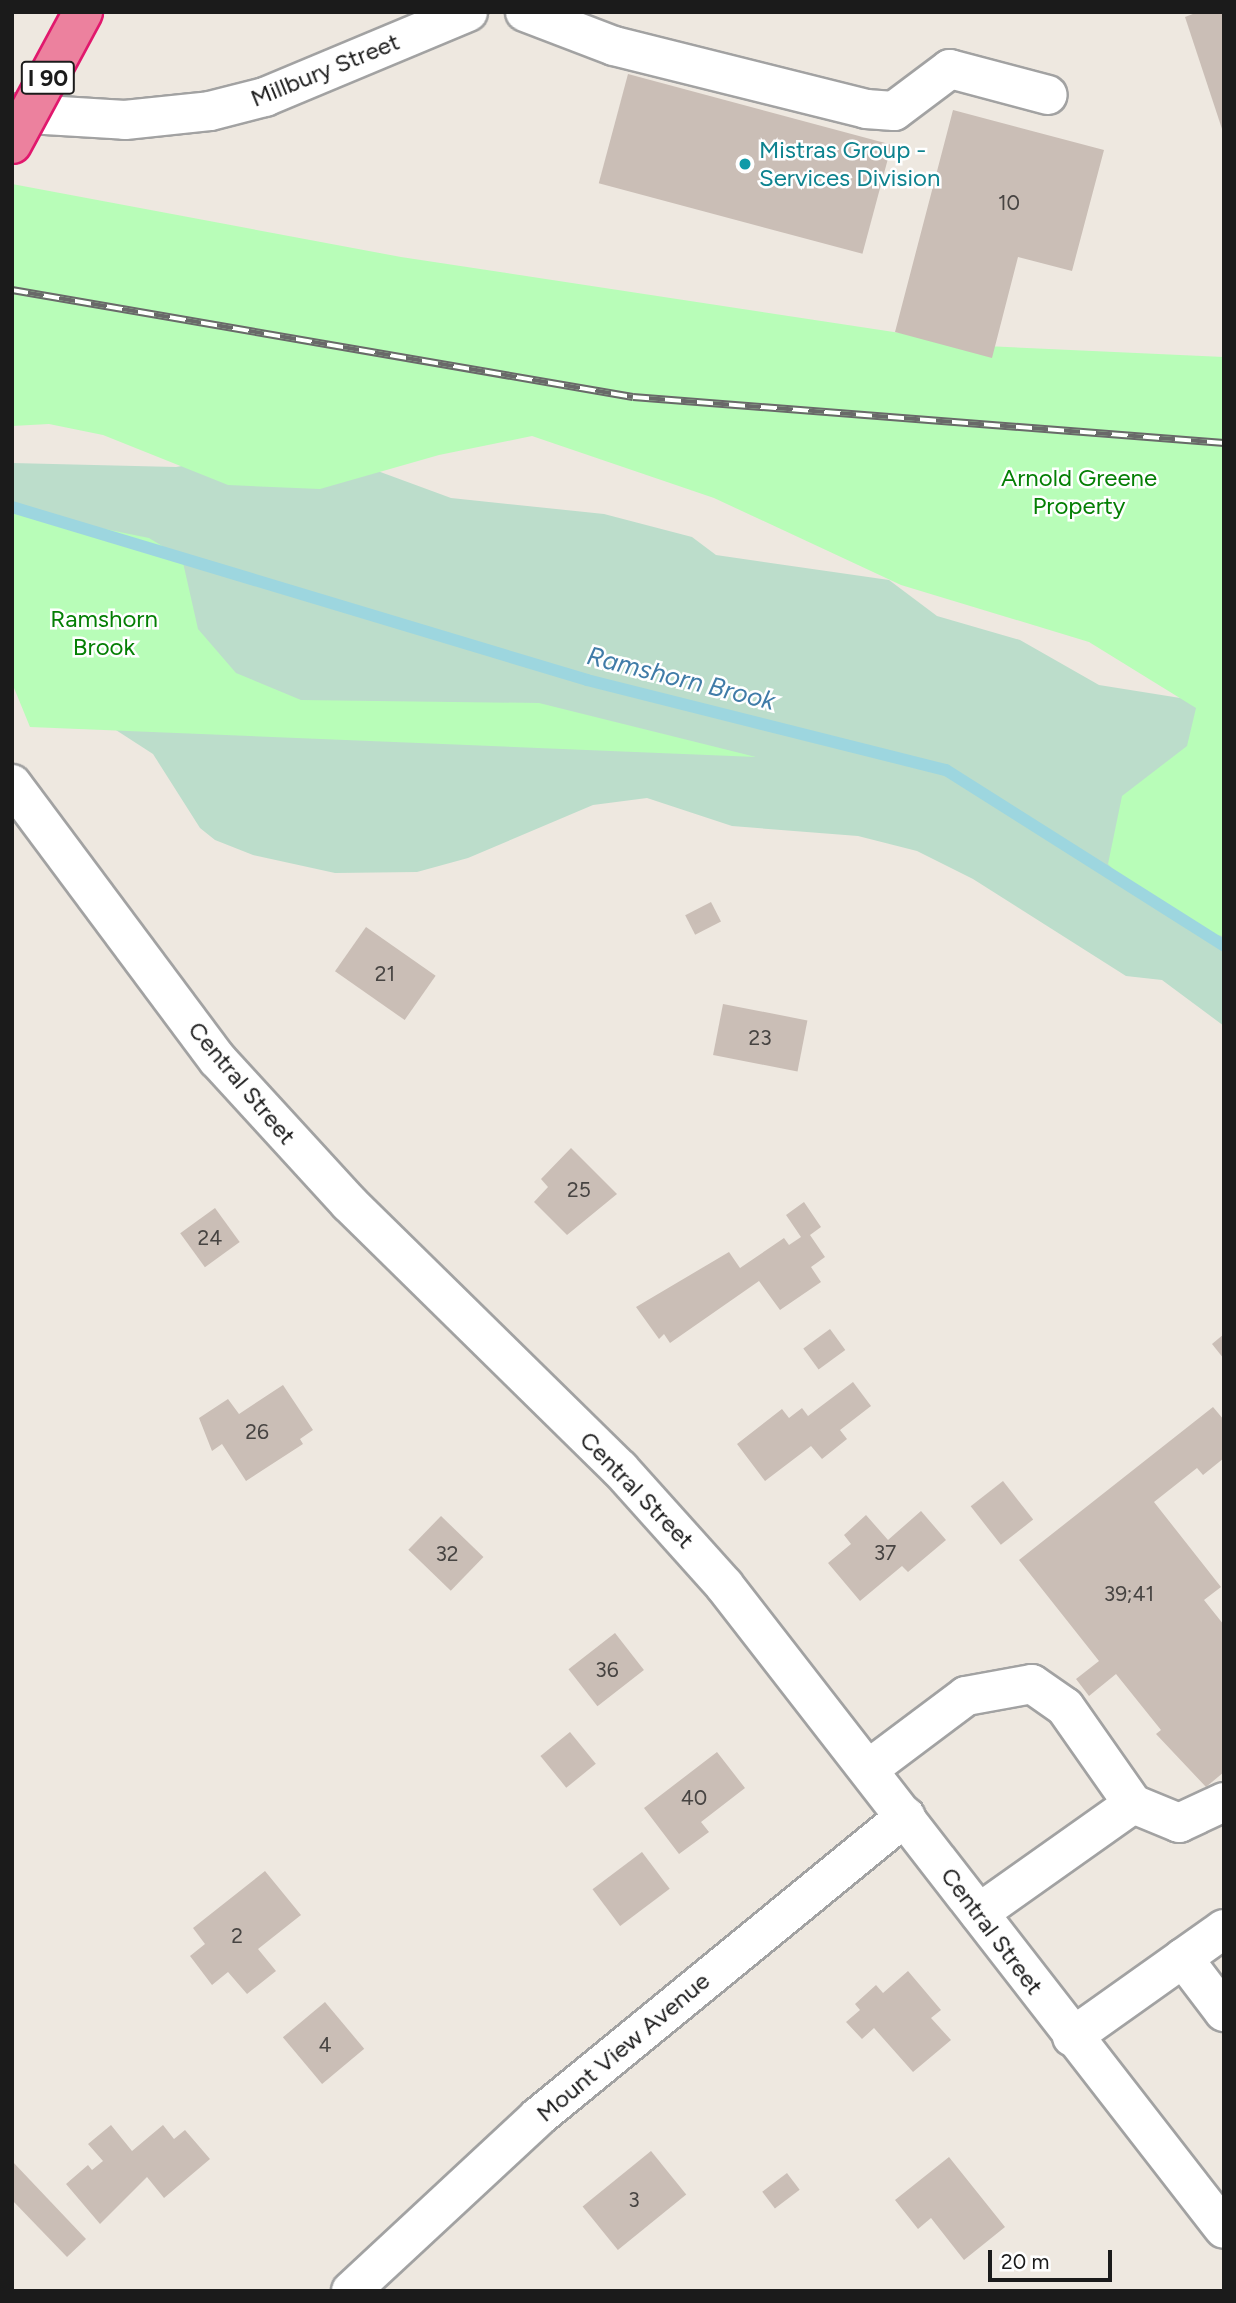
<!DOCTYPE html>
<style>
body{margin:0}
#map{position:relative;width:1236px;height:2303px;overflow:hidden;background:#eee8e0;font-family:Figtree,sans-serif}
div>[style]{position:absolute}
.wetland>*{inset:0;background:#bcddcb}
.park>*{inset:0;background:#b8fdb8}
.stream>*{height:12px;margin:-6px;padding:0 6px;transform-origin:6px;border-radius:6px;background:#9dd6df}
.building>*{inset:0;background:#cabeb6;transform-origin:0 0}
.roads{filter:drop-shadow(2px 0 #a2a2a2) drop-shadow(-2px 0 #a2a2a2) drop-shadow(0 2px #a2a2a2) drop-shadow(0 -2px #a2a2a2)}
.minor>*{height:38px;margin:-19px;padding:0 19px;transform-origin:19px;border-radius:19px;background:#fff}
.rail>*{height:8px;margin-top:-4px;transform-origin:0;background:repeating-linear-gradient(90deg,#fff 0 16px,#696969 0 32px);box-sizing:border-box;border-block:2px solid #696969}
.bridges{filter:drop-shadow(2px 0 #e1186d) drop-shadow(-2px 0 #e1186d) drop-shadow(0 2px #e1186d) drop-shadow(0 -2px #e1186d)}
.highway-bridge>*{height:38px;margin:-19px;padding:0 19px;transform-origin:19px;border-radius:19px;background:#ec819e}
.dots>*{width:19px;height:19px;translate:-50% -50%;box-sizing:border-box;border:4px solid #fff;border-radius:50%}
span{translate:-50% -50%;white-space:nowrap;text-align:center;line-height:1.15;-webkit-text-stroke:5px #fff;paint-order:stroke}
.number-label{font-size:21px;color:#474442}
.number-label span{-webkit-text-stroke-width:0}
.shield-label span{padding:2px 5px;background:#fff;border:2px solid;border-radius:5px;-webkit-text-stroke-width:0}
.shield-label{font-size:23px;color:#1b1b1b;font-weight:700}
.street-label{font-size:24px;color:#1b1b1b}
.culture-label{font-size:24px;color:#0d838f}
.left{translate:0 -50%;text-align:left}
.park-label{font-size:24px;color:#047f04}
.water-label{font-size:26px;color:#407ca8;font-style:italic}
.frame{position:absolute;inset:0;border:14px solid #1b1b1b;pointer-events:none}
.scale{position:absolute;left:988px;top:2250px;width:124px;height:32px;box-sizing:border-box;border:4px solid #1b1b1b;border-top:0;padding-left:9px;font-size:21px;line-height:24px;white-space:nowrap;color:#1b1b1b;-webkit-text-stroke:5px #fff;paint-order:stroke}
</style>
<div id="map">
<div class="wetland">
<i style="clip-path:polygon(307px 445px,451px 498px,604px 514px,692px 537px,716px 555px,889px 580px,937px 616px,1020px 640px,1099px 685px,1224px 705px,1224px 1026px,1162px 980px,1126px 976px,973px 879px,917px 851px,858px 836px,732px 826px,647px 798px,593px 805px,468px 858px,417px 872px,335px 873px,253px 855px,215px 840px,200px 828px,153px 754px,102px 721px,12px 598px,12px 463px,176px 467px)"></i>
</div>
<div class="park">
<i style="clip-path:polygon(12px 184px,401px 257px,986px 346px,1224px 357px,1224px 936px,1207px 934px,1141px 899px,1108px 864px,1122px 796px,1187px 746px,1196px 708px,1089px 642px,901px 585px,714px 498px,532px 436px,439px 455px,320px 489px,228px 485px,103px 435px,49px 424px,12px 426px)"></i>
<i style="clip-path:polygon(12px 510px,149px 538px,182px 558px,198px 629px,236px 673px,301px 700px,539px 703px,756px 757px,30px 727px,12px 683px)"></i>
</div>
<div class="stream">
<i style="left:12px;top:507px;width:600px;rotate:16.74deg"></i>
<i style="left:587px;top:680px;width:370px;rotate:14.1deg"></i>
<i style="left:946px;top:770px;width:329px;rotate:32.3deg"></i>
</div>
<div class="building">
<i style="clip-path:polygon(1198px 12px,1224px 12px,1224px 135px,1185px 17px)"></i>
<i style="left:628px;top:74px;width:273px;height:113px;rotate:15deg"></i>
<i style="clip-path:polygon(953px 110px,1104px 150px,1072px 271px,1018px 257px,992px 358px,895px 332px)"></i>
<i style="left:711px;top:902px;width:22px;height:29px;rotate:63deg"></i>
<i style="left:366px;top:927px;width:85px;height:54px;rotate:35deg"></i>
<i style="left:723px;top:1004px;width:86px;height:52px;rotate:11deg"></i>
<i style="clip-path:polygon(571px 1148px,617px 1194px,567px 1235px,534px 1202px,548px 1187px,541px 1179px)"></i>
<i style="clip-path:polygon(804px 1202px,821px 1227px,810px 1235px,825px 1257px,811px 1267px,821px 1282px,780px 1310px,759px 1281px,670px 1343px,664px 1334px,659px 1339px,636px 1307px,729px 1252px,740px 1268px,784px 1238px,789px 1245px,801px 1237px,786px 1215px)"></i>
<i style="left:215px;top:1208px;width:42px;height:43px;rotate:54deg"></i>
<i style="left:830px;top:1329px;width:26px;height:33px;rotate:54deg"></i>
<i style="clip-path:polygon(1224px 1334px,1224px 1359px,1212px 1344px)"></i>
<i style="clip-path:polygon(853px 1382px,871px 1406px,840px 1430px,847px 1439px,822px 1459px,811px 1446px,765px 1481px,737px 1444px,782px 1409px,789px 1418px,802px 1408px,808px 1416px)"></i>
<i style="clip-path:polygon(283px 1385px,313px 1430px,300px 1439px,303px 1444px,246px 1481px,222px 1444px,212px 1451px,199px 1418px,228px 1399px,239px 1414px)"></i>
<i style="clip-path:polygon(1213px 1407px,1224px 1420px,1224px 1458px,1203px 1475px,1197px 1468px,1154px 1502px,1221px 1587px,1204px 1600px,1224px 1625px,1224px 1772px,1206px 1787px,1156px 1734px,1161px 1730px,1116px 1674px,1089px 1696px,1076px 1679px,1099px 1661px,1019px 1560px)"></i>
<i style="left:1003px;top:1481px;width:49px;height:41px;rotate:52deg"></i>
<i style="clip-path:polygon(921px 1511px,946px 1540px,908px 1572px,902px 1566px,860px 1601px,828px 1563px,851px 1544px,844px 1535px,866px 1515px,888px 1540px)"></i>
<i style="left:441px;top:1516px;width:59px;height:47px;rotate:44deg"></i>
<i style="left:615px;top:1633px;width:47px;height:59px;rotate:52deg"></i>
<i style="left:570px;top:1732px;width:41px;height:38px;rotate:51deg"></i>
<i style="clip-path:polygon(717px 1752px,745px 1788px,701px 1822px,709px 1832px,679px 1854px,644px 1808px)"></i>
<i style="left:642px;top:1852px;width:46px;height:62px;rotate:53deg"></i>
<i style="clip-path:polygon(265px 1871px,301px 1915px,258px 1949px,276px 1971px,247px 1994px,228px 1972px,212px 1985px,190px 1956px,205px 1944px,193px 1928px)"></i>
<i style="clip-path:polygon(908px 1971px,941px 2010px,931px 2018px,951px 2040px,913px 2072px,874px 2028px,862px 2039px,846px 2022px,860px 2010px,855px 2004px,876px 1985px,883px 1993px)"></i>
<i style="left:325px;top:2002px;width:61px;height:55px;rotate:50deg"></i>
<i style="clip-path:polygon(111px 2125px,132px 2151px,163px 2125px,174px 2139px,185px 2130px,210px 2159px,164px 2198px,147px 2177px,100px 2224px,66px 2184px,88px 2165px,92px 2170px,103px 2161px,88px 2144px)"></i>
<i style="left:651px;top:2151px;width:56px;height:88px;rotate:51deg"></i>
<i style="clip-path:polygon(949px 2157px,1005px 2227px,964px 2260px,931px 2218px,918px 2229px,895px 2200px)"></i>
<i style="clip-path:polygon(12px 2161px,86px 2239px,67px 2257px,12px 2200px)"></i>
<i style="left:787px;top:2173px;width:21px;height:31px;rotate:53deg"></i>
</div>
<div class="roads">
<div class="minor">
<i style="left:525px;top:12px;width:95px;rotate:20.9deg"></i>
<i style="left:614px;top:46px;width:260px;rotate:14deg"></i>
<i style="left:866px;top:109px;width:28px;rotate:4deg"></i>
<i style="left:894px;top:111px;width:70px;rotate:-36.9deg"></i>
<i style="left:950px;top:69px;width:101px;rotate:14.9deg"></i>
<i style="left:12px;top:113px;width:113px;rotate:3.5deg"></i>
<i style="left:125px;top:120px;width:85px;rotate:-6deg"></i>
<i style="left:210px;top:111px;width:57px;rotate:-14.3deg"></i>
<i style="left:265px;top:97px;width:220px;rotate:-22.7deg"></i>
<i style="left:12px;top:784px;width:344px;rotate:53.3deg"></i>
<i style="left:218px;top:1060px;width:194px;rotate:47.5deg"></i>
<i style="left:349px;top:1203px;width:380px;rotate:44.5deg"></i>
<i style="left:620px;top:1469px;width:156px;rotate:48.1deg"></i>
<i style="left:724px;top:1585px;width:815px;rotate:52.17deg"></i>
<i style="left:870px;top:1768px;width:120px;rotate:-36.9deg"></i>
<i style="left:966px;top:1696px;width:67px;rotate:-10.3deg"></i>
<i style="left:1032px;top:1684px;width:40px;rotate:34.9deg"></i>
<i style="left:1065px;top:1707px;width:118px;rotate:55deg"></i>
<i style="left:1133px;top:1804px;width:50px;rotate:22.4deg"></i>
<i style="left:1179px;top:1823px;width:50px;rotate:-25deg"></i>
<i style="left:979px;top:1913px;width:189px;rotate:-35.3deg"></i>
<i style="left:1183px;top:1958px;width:50px;rotate:-35.3deg"></i>
<i style="left:1072px;top:2037px;width:136px;rotate:-35.4deg"></i>
<i style="left:1183px;top:1958px;width:68px;rotate:52.8deg"></i>
<i style="left:351px;top:2291px;width:255px;rotate:-42.9deg"></i>
<i style="left:538px;top:2117px;width:475px;rotate:-39.3deg"></i>
</div>
</div>
<div class="rail">
<i style="left:12px;top:290px;width:630px;rotate:9.78deg"></i>
<i style="left:633px;top:397px;width:593px;rotate:4.45deg"></i>
</div>
<div class="bridges">
<div class="highway-bridge">
<i style="left:12px;top:144px;width:150px;rotate:-61.7deg"></i>
</div>
</div>
<div class="dots">
<i style="left:745px;top:164px;background:#0f9aa8"></i>
</div>
<div class="number-label">
<span style="left:1009px;top:203px">10</span>
<span style="left:385px;top:974px">21</span>
<span style="left:760px;top:1038px">23</span>
<span style="left:579px;top:1190px">25</span>
<span style="left:210px;top:1238px">24</span>
<span style="left:257px;top:1432px">26</span>
<span style="left:885px;top:1553px">37</span>
<span style="left:447px;top:1554px">32</span>
<span style="left:1129px;top:1594px">39;41</span>
<span style="left:607px;top:1670px">36</span>
<span style="left:694px;top:1798px">40</span>
<span style="left:237px;top:1936px">2</span>
<span style="left:325px;top:2045px">4</span>
<span style="left:634px;top:2200px">3</span>
</div>
<div class="shield-label">
<span style="left:48px;top:78px">I 90</span>
</div>
<div class="street-label">
<span style="left:325px;top:70px;rotate:-22deg">Millbury Street</span>
<span style="left:242px;top:1083px;rotate:50deg">Central Street</span>
<span style="left:637px;top:1490px;rotate:46deg">Central Street</span>
<span style="left:992px;top:1931px;rotate:53deg">Central Street</span>
<span style="left:623px;top:2047px;rotate:-40deg">Mount View Avenue</span>
</div>
<div class="culture-label">
<span class="left" style="left:759px;top:164px">Mistras Group -<br>Services Division</span>
</div>
<div class="park-label">
<span style="left:1079px;top:492px">Arnold Greene<br>Property</span>
<span style="left:104px;top:633px">Ramshorn<br>Brook</span>
</div>
<div class="water-label">
<span style="left:681px;top:679px;rotate:14deg">Ramshorn Brook</span>
</div>
<div class="frame"></div>
<div class="scale">20 m</div>
</div>
